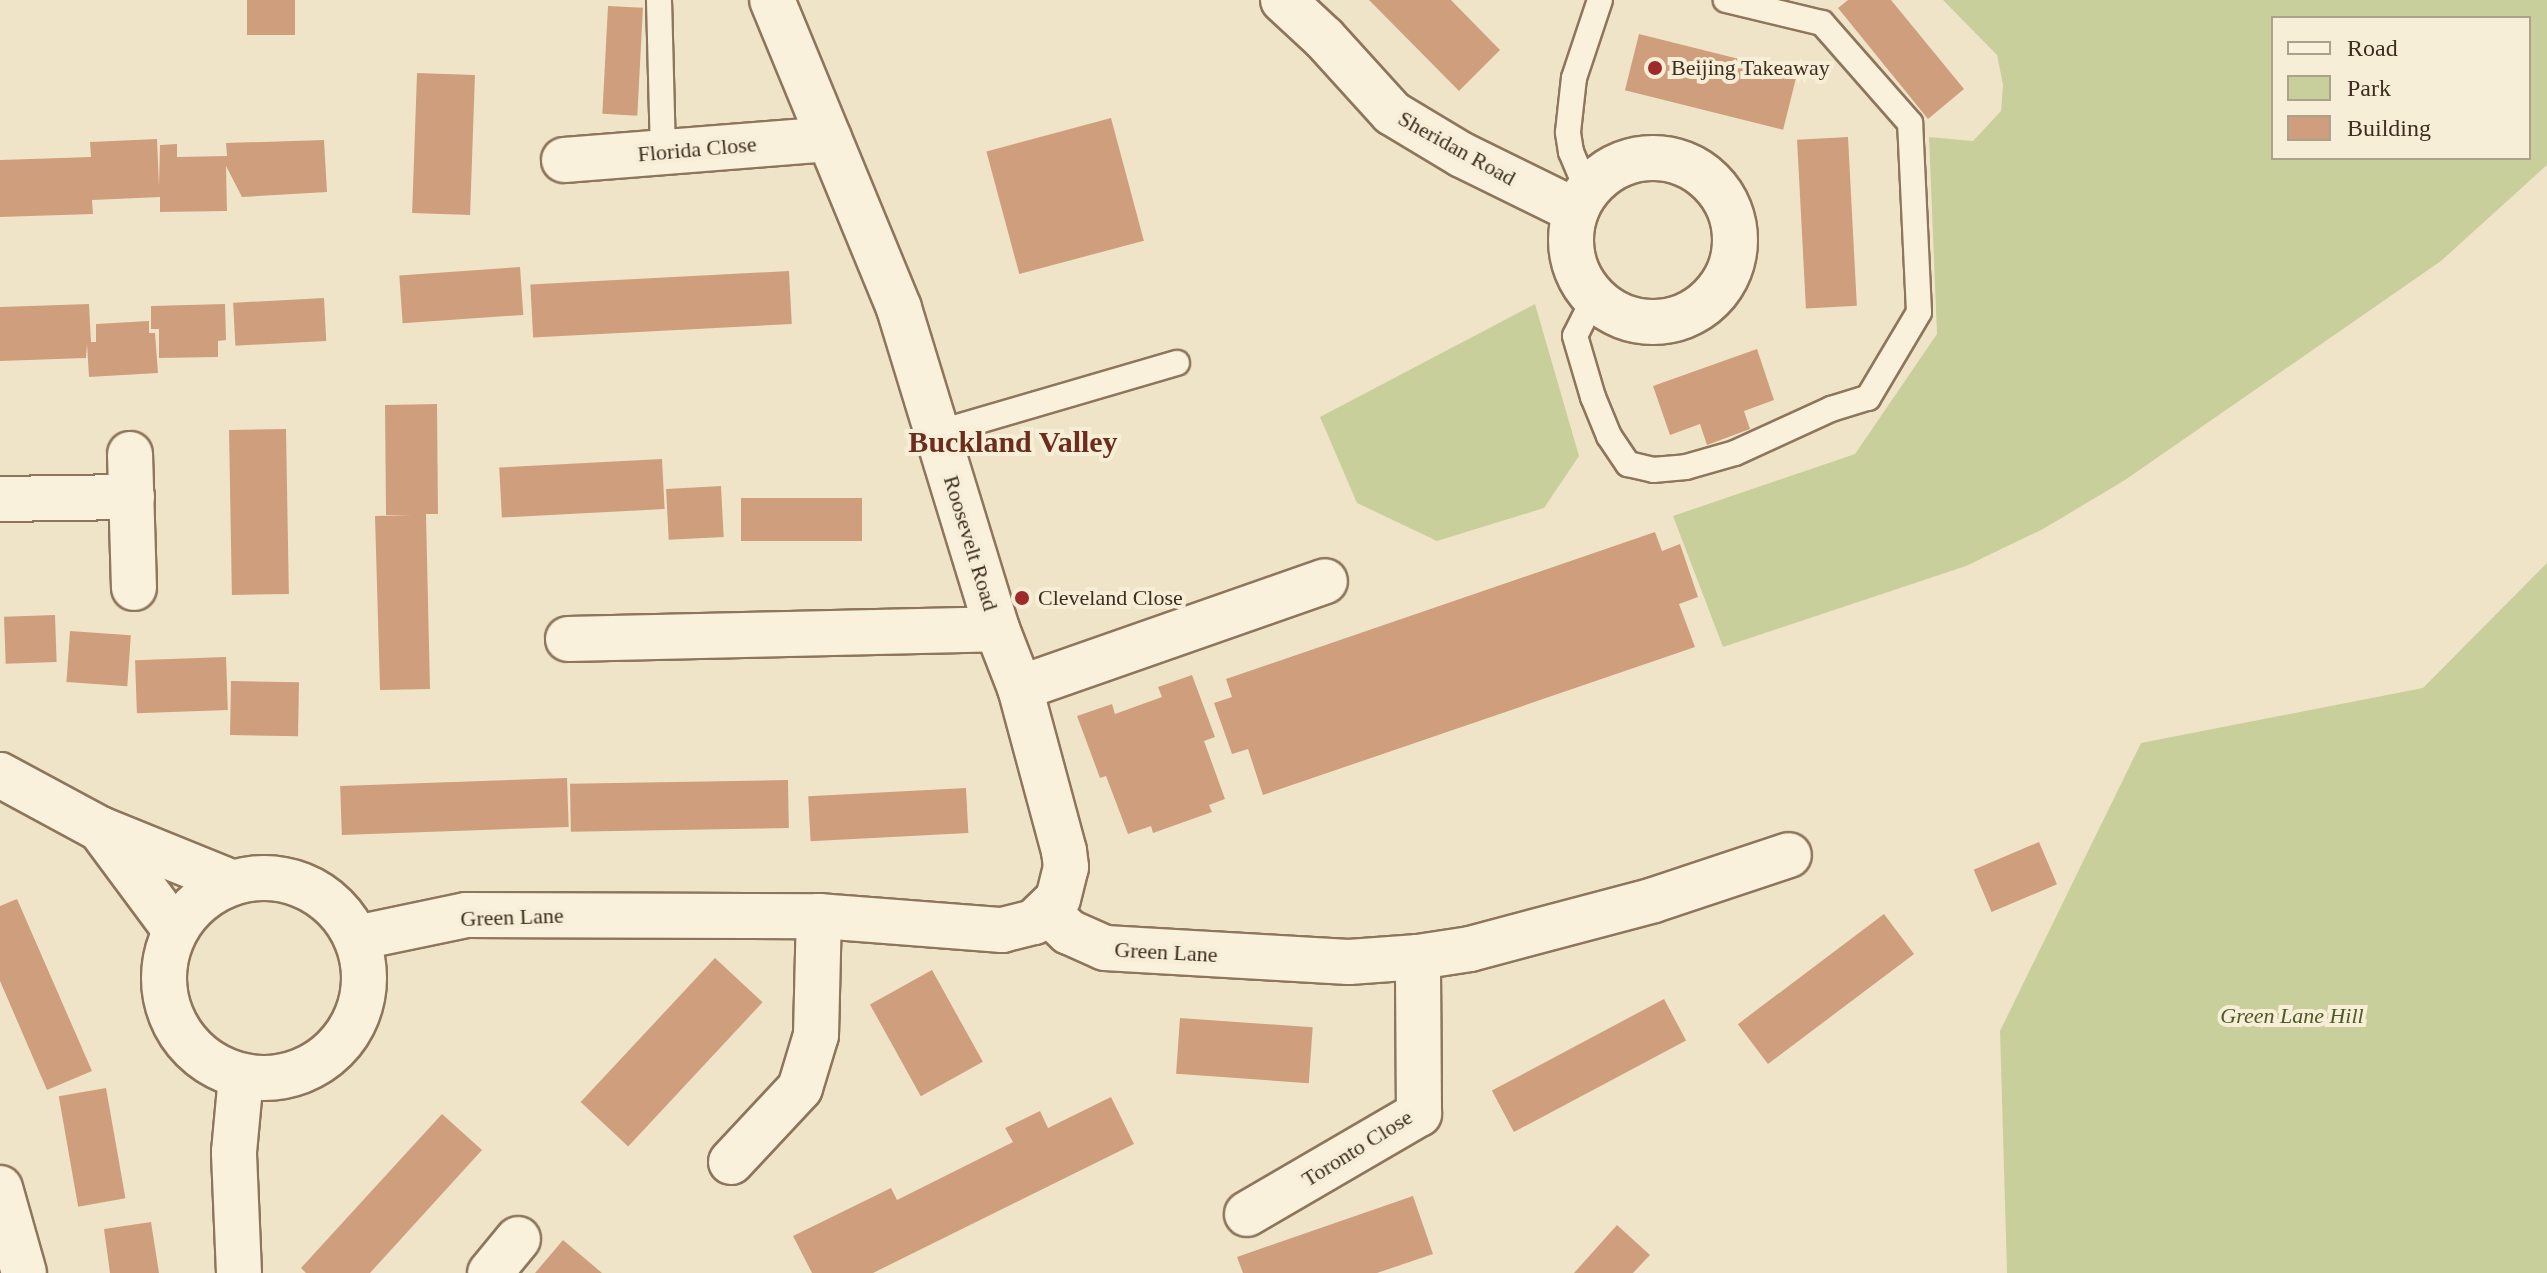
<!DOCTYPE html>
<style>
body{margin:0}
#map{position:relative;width:2547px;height:1273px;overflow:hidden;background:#f0e4c8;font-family:Georgia,serif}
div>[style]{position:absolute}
.green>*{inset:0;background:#c9cf9b}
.building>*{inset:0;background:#cf9f7d;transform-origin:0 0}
.roads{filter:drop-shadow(2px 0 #8d765c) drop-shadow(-2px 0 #8d765c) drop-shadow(0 2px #8d765c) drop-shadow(0 -2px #8d765c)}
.lane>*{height:24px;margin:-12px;padding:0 12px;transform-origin:12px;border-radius:12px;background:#faf1dc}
.street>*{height:44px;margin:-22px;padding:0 22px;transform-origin:22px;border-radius:22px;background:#faf1dc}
.street>.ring{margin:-22px;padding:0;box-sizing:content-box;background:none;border:44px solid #faf1dc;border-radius:50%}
.secondary>*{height:44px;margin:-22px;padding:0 22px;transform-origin:22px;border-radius:22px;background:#faf1dc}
.secondary>.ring{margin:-22px;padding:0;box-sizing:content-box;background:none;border:44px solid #faf1dc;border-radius:50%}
.dots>*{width:22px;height:22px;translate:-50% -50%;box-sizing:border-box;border:4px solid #f7eed8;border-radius:50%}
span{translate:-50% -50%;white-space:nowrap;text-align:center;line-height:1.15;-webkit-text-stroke:8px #f7eed8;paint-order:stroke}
.poi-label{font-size:22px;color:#3d2e20}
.left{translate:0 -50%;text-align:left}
.street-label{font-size:22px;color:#3d2e20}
.park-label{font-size:22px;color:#4d5a26;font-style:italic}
.district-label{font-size:30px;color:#6b2e1e;font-weight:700}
.legend{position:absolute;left:2271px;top:16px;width:260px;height:144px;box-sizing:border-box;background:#f7eed8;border:2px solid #ada18e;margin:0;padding:10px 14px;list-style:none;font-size:24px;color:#3d2e20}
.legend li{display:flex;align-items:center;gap:16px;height:40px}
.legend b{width:40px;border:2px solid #ada18e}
</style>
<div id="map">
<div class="green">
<i style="clip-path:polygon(evenodd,1943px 0,2547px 0,2547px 165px,2441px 261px,2125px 480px,2043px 529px,1966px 566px,1723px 647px,1673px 516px,1855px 454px,1937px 334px,1929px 137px,1973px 141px,2001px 111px,2003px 85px,1997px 55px,1943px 0,2529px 18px,2529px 158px,2273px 158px,2273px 18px,2529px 18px)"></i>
<i style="clip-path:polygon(1535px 304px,1579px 456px,1544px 508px,1437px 541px,1357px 503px,1320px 417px)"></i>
<i style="clip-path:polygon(2547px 563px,2547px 1273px,2007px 1273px,2000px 1031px,2141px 743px,2423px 688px)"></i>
</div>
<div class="building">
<i style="left:247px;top:0;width:48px;height:35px"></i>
<i style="clip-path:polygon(1369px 0,1451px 0,1500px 50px,1459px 91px)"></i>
<i style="clip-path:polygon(1848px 0,1891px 0,1964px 89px,1928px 119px,1838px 8px)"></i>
<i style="left:608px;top:6px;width:35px;height:108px;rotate:3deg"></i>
<i style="left:1639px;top:34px;width:163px;height:58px;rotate:14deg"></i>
<i style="left:417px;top:73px;width:58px;height:140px;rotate:2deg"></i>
<i style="left:1111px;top:118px;width:127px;height:129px;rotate:75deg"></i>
<i style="left:1848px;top:137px;width:169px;height:51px;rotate:87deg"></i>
<i style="clip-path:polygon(157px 139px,159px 186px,160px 145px,177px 144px,177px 157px,227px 156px,226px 143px,324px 140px,327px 192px,242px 197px,226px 166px,227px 211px,160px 212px,160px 197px,92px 200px,93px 214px,0 217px,0 160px,91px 157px,90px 142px)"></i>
<i style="left:520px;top:267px;width:48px;height:121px;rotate:86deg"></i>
<i style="left:789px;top:271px;width:53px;height:259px;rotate:87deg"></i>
<i style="left:324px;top:298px;width:43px;height:91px;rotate:87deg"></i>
<i style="clip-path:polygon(89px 304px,91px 342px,96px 342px,96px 324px,149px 321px,149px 333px,155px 333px,158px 373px,89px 377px,87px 344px,86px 358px,0 361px,0 307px)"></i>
<i style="clip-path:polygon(225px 304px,226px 340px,218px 341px,218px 357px,159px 358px,159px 329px,151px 329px,151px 306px)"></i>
<i style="clip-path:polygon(1757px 349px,1774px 400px,1744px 411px,1750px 429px,1707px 445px,1700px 424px,1670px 435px,1653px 386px)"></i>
<i style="clip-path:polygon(437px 404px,438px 514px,426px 514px,430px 689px,380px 690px,375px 516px,412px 515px,386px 515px,385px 405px)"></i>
<i style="left:286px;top:429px;width:165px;height:57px;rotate:89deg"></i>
<i style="left:662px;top:459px;width:50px;height:163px;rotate:87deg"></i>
<i style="left:721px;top:486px;width:51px;height:55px;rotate:87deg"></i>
<i style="left:862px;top:498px;width:43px;height:121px;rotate:90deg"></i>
<i style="clip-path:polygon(1655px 532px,1662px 551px,1680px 544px,1698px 597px,1679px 604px,1695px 647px,1263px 795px,1248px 749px,1232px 754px,1214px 703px,1232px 697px,1226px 679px)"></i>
<i style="left:55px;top:615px;width:47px;height:51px;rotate:88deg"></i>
<i style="left:70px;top:631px;width:61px;height:51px;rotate:4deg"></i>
<i style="left:226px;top:657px;width:53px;height:91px;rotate:88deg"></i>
<i style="clip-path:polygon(1192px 675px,1215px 737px,1204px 741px,1225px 799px,1209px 805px,1212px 812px,1153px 833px,1151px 826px,1128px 834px,1106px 776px,1100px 778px,1077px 716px,1112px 704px,1115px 714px,1162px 697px,1158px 687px)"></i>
<i style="left:231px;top:681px;width:68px;height:54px;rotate:1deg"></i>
<i style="left:567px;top:778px;width:49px;height:227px;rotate:88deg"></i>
<i style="left:788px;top:780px;width:48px;height:218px;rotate:89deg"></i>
<i style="left:966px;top:788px;width:45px;height:158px;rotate:87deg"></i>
<i style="left:2039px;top:842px;width:46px;height:71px;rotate:67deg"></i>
<i style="clip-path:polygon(17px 899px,92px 1071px,47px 1090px,0 981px,0 906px)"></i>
<i style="left:1884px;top:914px;width:50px;height:183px;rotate:53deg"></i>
<i style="left:715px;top:958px;width:65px;height:197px;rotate:43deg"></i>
<i style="left:932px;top:970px;width:105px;height:71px;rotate:61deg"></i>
<i style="left:1664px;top:999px;width:47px;height:195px;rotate:62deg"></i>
<i style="left:1180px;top:1018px;width:133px;height:56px;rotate:4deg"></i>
<i style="left:106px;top:1088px;width:112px;height:48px;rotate:80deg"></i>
<i style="clip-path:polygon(1111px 1097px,1134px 1144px,873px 1273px,812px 1273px,793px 1236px,891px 1188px,897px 1200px,1013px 1142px,1005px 1128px,1040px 1111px,1048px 1128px)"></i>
<i style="clip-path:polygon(442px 1114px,482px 1150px,370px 1273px,306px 1273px,301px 1268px)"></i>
<i style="clip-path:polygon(1413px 1196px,1433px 1254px,1377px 1273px,1243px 1273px,1237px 1257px)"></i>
<i style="clip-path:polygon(151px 1222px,159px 1273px,110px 1273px,104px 1229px)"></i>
<i style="clip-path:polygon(1617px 1225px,1650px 1255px,1633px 1273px,1574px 1273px)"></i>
<i style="clip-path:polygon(563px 1240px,602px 1273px,535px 1273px)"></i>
</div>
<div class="roads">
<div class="lane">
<i style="left:659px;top:0;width:152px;rotate:88.5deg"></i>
<i style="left:1587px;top:190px;width:41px;rotate:-112.8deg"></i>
<i style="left:1571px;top:152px;width:20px;rotate:-99deg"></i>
<i style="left:1568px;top:132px;width:54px;rotate:-83.7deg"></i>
<i style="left:1574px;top:78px;width:82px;rotate:-71.6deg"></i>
<i style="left:1594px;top:298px;width:42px;rotate:116.6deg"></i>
<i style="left:1575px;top:336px;width:64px;rotate:73.6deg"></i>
<i style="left:1593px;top:397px;width:42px;rotate:67.7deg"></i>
<i style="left:1609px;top:436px;width:34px;rotate:56deg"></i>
<i style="left:1628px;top:464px;width:26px;rotate:13deg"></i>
<i style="left:1653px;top:470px;width:33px;rotate:-5deg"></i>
<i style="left:1686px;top:467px;width:51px;rotate:-15.9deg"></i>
<i style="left:1735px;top:453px;width:106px;rotate:-24.6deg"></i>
<i style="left:1831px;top:409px;width:39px;rotate:-17deg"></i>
<i style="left:1868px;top:398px;width:100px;rotate:-59.3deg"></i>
<i style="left:1919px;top:312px;width:189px;rotate:-92.7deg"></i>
<i style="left:1910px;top:123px;width:133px;rotate:-131.3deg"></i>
<i style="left:1822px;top:23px;width:99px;rotate:-166.5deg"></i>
<i style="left:937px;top:433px;width:250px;rotate:-16.3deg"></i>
</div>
<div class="street">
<i style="left:1283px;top:0;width:56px;rotate:42.8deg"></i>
<i style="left:1324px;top:38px;width:101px;rotate:47.8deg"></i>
<i style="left:1392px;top:113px;width:82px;rotate:31deg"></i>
<i style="left:1462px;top:155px;width:127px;rotate:26.2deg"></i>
<i class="ring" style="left:1571px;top:158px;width:120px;height:120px"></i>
<i style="left:564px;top:160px;width:266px;rotate:-4.5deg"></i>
<i style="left:130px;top:454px;width:134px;rotate:88.3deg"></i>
<i style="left:0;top:499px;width:132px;rotate:-0.9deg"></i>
<i style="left:568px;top:639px;width:429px;rotate:-1.3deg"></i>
<i style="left:1020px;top:688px;width:323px;rotate:-19.3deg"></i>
<i style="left:1048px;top:912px;width:29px;rotate:44deg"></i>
<i style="left:1069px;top:932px;width:39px;rotate:24deg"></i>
<i style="left:1105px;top:948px;width:244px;rotate:3.3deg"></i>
<i style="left:1349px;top:962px;width:69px;rotate:-4.1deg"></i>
<i style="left:1418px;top:957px;width:53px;rotate:-8.7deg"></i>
<i style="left:1470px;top:949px;width:190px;rotate:-14.9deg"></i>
<i style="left:1654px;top:900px;width:142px;rotate:-18.4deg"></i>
<i style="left:356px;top:938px;width:112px;rotate:-11.8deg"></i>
<i style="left:466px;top:915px;width:353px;rotate:0.2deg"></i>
<i style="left:819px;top:916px;width:184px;rotate:4.4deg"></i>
<i style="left:1002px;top:930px;width:33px;rotate:-14deg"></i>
<i style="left:1034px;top:922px;width:33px;rotate:-44deg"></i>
<i style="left:1058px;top:899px;width:33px;rotate:-76deg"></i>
<i style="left:1066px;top:867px;width:16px;rotate:-97deg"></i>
<i style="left:1064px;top:851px;width:169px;rotate:-105.1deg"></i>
<i style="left:1020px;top:688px;width:63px;rotate:-111.3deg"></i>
<i style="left:997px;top:629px;width:336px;rotate:-107deg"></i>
<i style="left:899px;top:308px;width:333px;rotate:-112.4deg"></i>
<i style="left:731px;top:1162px;width:101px;rotate:-47deg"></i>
<i style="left:800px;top:1088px;width:55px;rotate:-73.2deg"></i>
<i style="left:816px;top:1035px;width:119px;rotate:-88.6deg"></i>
<i style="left:0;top:1188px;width:88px;rotate:74.2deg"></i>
<i style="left:1247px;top:1214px;width:199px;rotate:-30.2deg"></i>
<i style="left:1419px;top:1114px;width:157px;rotate:-90.4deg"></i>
<i style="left:490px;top:1273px;width:44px;rotate:-50.5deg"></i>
</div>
<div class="secondary">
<i style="left:0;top:775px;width:114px;rotate:28.4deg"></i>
<i style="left:100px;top:829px;width:141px;rotate:22deg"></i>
<i style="left:100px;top:829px;width:126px;rotate:53.4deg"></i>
<i class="ring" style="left:164px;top:878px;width:156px;height:156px"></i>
<i style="left:239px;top:1273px;width:121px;rotate:-92.4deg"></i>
<i style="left:234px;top:1152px;width:75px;rotate:-84.7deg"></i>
</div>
</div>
<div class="dots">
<i style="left:1655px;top:68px;background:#9e2a2b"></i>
<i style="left:1022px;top:598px;background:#9e2a2b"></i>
</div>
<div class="poi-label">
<span class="left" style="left:1671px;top:68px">Beijing Takeaway</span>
<span class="left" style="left:1038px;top:598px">Cleveland Close</span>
</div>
<div class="street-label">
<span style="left:1457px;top:148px;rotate:29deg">Sheridan Road</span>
<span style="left:697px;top:149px;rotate:-5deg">Florida Close</span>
<span style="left:971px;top:543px;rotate:73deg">Roosevelt Road</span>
<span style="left:512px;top:917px;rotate:-2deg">Green Lane</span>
<span style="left:1166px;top:952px;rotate:3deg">Green Lane</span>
<span style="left:1357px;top:1148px;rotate:-32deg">Toronto Close</span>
</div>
<div class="park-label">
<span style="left:2292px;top:1016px">Green Lane Hill</span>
</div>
<div class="district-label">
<span style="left:1013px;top:442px">Buckland Valley</span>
</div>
<ul class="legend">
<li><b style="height:10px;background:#faf1dc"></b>Road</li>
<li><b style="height:22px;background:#c9cf9b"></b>Park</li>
<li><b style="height:22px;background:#cf9f7d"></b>Building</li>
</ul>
</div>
